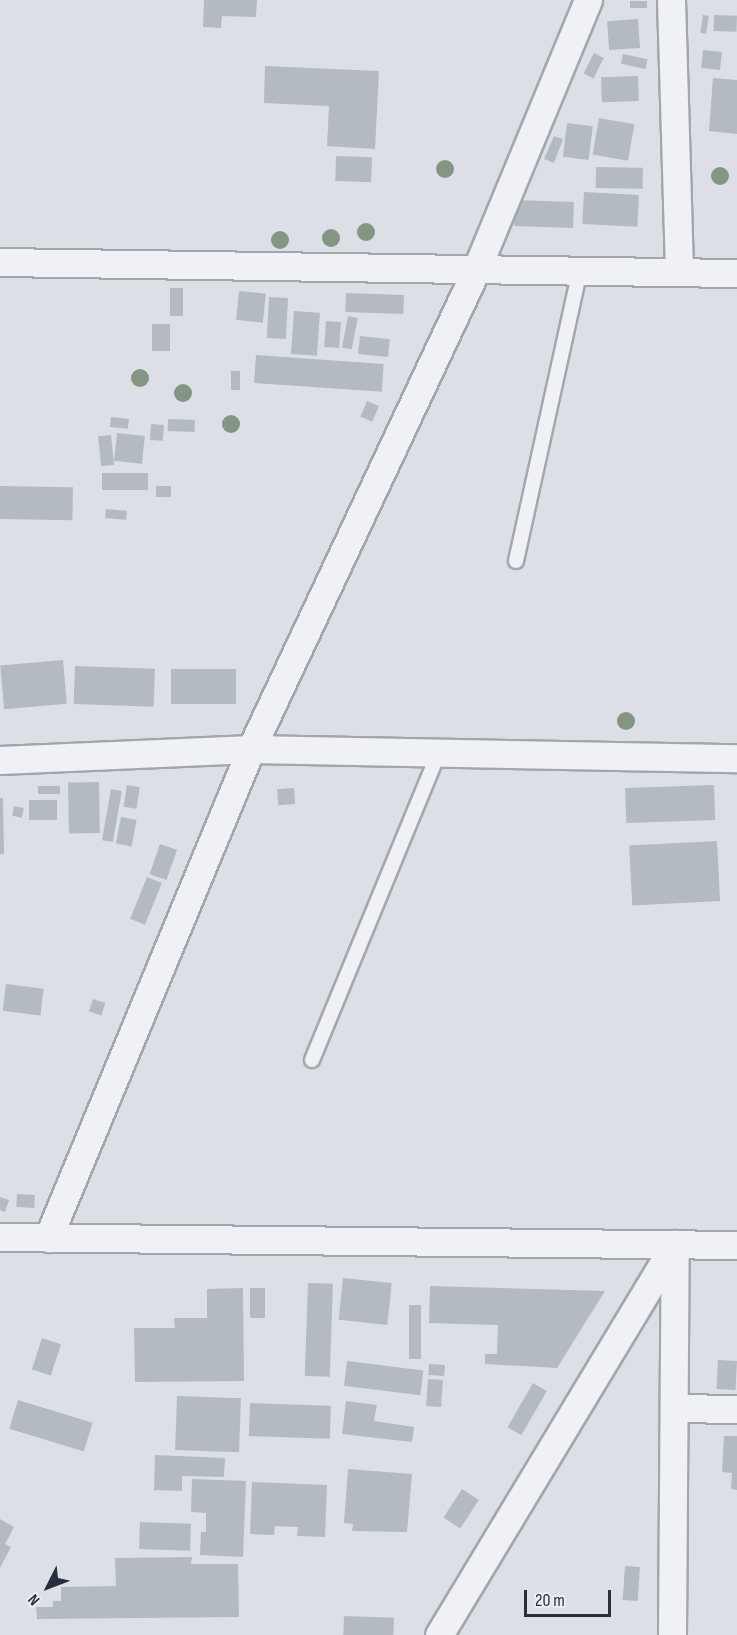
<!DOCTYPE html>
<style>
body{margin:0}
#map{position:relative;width:737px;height:1635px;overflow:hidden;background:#dce0e6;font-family:"Sofia Sans Condensed",sans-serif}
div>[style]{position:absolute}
.building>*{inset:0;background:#b4bac2;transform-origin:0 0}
.roads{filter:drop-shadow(2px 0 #a2a7af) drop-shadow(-2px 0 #a2a7af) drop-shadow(0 2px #a2a7af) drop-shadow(0 -2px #a2a7af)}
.lane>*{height:14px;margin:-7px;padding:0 7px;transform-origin:7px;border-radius:7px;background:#eff1f4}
.street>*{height:27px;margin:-13.5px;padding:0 13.5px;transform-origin:13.5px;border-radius:13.5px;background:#eff1f4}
.trees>*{width:18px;height:18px;margin:-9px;border-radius:50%;background:#849584}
span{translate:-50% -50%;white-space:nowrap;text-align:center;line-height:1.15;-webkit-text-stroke:4.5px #ebeff4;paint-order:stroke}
.north{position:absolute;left:18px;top:1557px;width:60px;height:60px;-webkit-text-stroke:4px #ebeff4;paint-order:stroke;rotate:228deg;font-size:16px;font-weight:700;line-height:24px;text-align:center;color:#262f3b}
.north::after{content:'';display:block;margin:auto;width:21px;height:27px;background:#262f3b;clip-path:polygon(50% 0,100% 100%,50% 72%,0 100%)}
.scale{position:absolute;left:524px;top:1590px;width:87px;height:27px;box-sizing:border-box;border:3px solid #262f3b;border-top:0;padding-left:8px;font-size:18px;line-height:21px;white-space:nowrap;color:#262f3b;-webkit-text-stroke:4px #ebeff4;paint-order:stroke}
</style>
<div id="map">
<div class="building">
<i style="clip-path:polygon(204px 0,257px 0,256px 17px,222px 16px,221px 28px,203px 27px)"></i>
<i style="left:630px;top:1px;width:17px;height:7px"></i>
<i style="left:703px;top:15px;width:6px;height:18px;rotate:9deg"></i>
<i style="left:714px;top:15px;width:23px;height:16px;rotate:2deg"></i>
<i style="left:638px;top:19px;width:29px;height:31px;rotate:86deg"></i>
<i style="left:703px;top:50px;width:19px;height:18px;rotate:6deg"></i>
<i style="left:594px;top:53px;width:11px;height:23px;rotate:27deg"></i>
<i style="left:623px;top:54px;width:25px;height:10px;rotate:12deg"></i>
<i style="clip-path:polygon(265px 66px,379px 71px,375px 149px,327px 146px,329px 106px,264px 103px)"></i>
<i style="left:638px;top:76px;width:25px;height:37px;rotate:88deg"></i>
<i style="clip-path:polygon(713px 78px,737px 80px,737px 134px,709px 131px)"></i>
<i style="left:599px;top:118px;width:36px;height:37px;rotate:10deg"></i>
<i style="left:567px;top:123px;width:26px;height:34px;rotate:7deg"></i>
<i style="clip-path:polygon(554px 136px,563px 139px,554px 163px,544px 159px)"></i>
<i style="left:336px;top:156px;width:36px;height:25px;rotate:2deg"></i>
<i style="left:596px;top:167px;width:47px;height:21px;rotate:1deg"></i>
<i style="left:584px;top:192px;width:55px;height:32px;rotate:3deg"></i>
<i style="left:515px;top:200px;width:59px;height:26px;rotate:2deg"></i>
<i style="left:170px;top:288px;width:13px;height:28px"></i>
<i style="left:239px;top:291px;width:27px;height:29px;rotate:6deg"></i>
<i style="left:346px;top:293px;width:58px;height:19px;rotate:2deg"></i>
<i style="left:269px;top:297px;width:19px;height:41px;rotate:3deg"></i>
<i style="left:294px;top:311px;width:26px;height:43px;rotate:4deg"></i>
<i style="left:348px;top:316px;width:10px;height:32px;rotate:11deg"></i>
<i style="left:326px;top:321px;width:15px;height:26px;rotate:4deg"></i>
<i style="left:152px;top:324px;width:18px;height:27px"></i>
<i style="left:360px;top:336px;width:30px;height:18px;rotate:6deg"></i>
<i style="left:256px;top:355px;width:128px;height:28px;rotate:4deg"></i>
<i style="left:231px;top:371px;width:9px;height:19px"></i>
<i style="left:367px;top:401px;width:13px;height:17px;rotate:23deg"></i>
<i style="left:111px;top:417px;width:18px;height:10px;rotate:6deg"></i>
<i style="left:168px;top:419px;width:27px;height:12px;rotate:2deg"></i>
<i style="left:151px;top:424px;width:13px;height:16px;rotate:4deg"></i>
<i style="left:117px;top:433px;width:28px;height:28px;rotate:6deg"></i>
<i style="left:111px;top:435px;width:30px;height:13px;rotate:84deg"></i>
<i style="left:102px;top:473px;width:46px;height:17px"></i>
<i style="left:0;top:486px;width:73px;height:33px;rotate:1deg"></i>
<i style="left:156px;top:486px;width:15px;height:11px"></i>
<i style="left:106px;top:509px;width:21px;height:9px;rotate:5deg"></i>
<i style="left:63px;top:660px;width:44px;height:63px;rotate:85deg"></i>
<i style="left:75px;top:666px;width:80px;height:38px;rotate:2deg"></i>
<i style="left:171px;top:669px;width:65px;height:35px"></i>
<i style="left:99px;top:782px;width:51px;height:31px;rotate:89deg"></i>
<i style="left:127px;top:785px;width:13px;height:22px;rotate:9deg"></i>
<i style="left:714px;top:785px;width:35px;height:89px;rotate:88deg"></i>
<i style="left:38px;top:786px;width:22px;height:8px"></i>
<i style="left:294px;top:788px;width:16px;height:17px;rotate:86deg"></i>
<i style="left:111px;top:789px;width:11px;height:52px;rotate:10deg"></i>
<i style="clip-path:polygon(0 798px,3px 798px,4px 854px,0 854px)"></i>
<i style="left:29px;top:800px;width:28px;height:20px"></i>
<i style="left:14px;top:806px;width:10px;height:10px;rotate:11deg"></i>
<i style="left:121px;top:817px;width:16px;height:27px;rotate:11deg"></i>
<i style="left:717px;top:841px;width:60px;height:88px;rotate:87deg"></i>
<i style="left:160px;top:844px;width:18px;height:32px;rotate:19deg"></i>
<i style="left:147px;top:877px;width:16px;height:45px;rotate:22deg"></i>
<i style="left:6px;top:984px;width:38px;height:27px;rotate:7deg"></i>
<i style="left:93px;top:999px;width:13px;height:13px;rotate:18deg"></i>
<i style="left:17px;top:1194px;width:18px;height:13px;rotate:3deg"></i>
<i style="clip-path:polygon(0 1197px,9px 1200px,5px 1212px,0 1210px)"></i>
<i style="left:343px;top:1278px;width:49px;height:42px;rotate:6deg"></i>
<i style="left:308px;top:1283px;width:25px;height:93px;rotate:2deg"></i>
<i style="clip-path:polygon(430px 1286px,605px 1291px,557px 1368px,485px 1364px,485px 1354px,497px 1354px,498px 1325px,429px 1323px)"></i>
<i style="clip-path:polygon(243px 1288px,244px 1381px,135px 1382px,134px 1328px,175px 1328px,174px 1318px,207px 1318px,207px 1289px)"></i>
<i style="left:250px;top:1288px;width:15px;height:30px"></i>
<i style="left:409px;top:1305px;width:12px;height:54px"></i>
<i style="left:42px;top:1338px;width:20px;height:33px;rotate:18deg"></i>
<i style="left:718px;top:1360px;width:19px;height:29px;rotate:3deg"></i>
<i style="left:347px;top:1361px;width:77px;height:25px;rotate:7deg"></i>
<i style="left:429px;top:1364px;width:16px;height:11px;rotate:4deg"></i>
<i style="left:428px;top:1379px;width:15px;height:27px;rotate:4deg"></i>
<i style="left:533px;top:1383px;width:16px;height:51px;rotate:30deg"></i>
<i style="left:177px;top:1396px;width:64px;height:54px;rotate:2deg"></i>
<i style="left:18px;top:1400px;width:78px;height:30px;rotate:17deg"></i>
<i style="clip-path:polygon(346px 1401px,377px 1405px,374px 1421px,414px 1427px,412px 1442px,342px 1434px)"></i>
<i style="left:250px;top:1403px;width:81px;height:33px;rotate:2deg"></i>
<i style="clip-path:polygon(724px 1436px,737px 1436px,737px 1490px,731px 1489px,732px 1473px,722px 1472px)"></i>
<i style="clip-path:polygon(155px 1455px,225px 1458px,224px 1477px,182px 1476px,182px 1491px,154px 1490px)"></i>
<i style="clip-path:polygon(348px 1469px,412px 1474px,407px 1532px,352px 1531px,353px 1524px,344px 1523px)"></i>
<i style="clip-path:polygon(192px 1479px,246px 1481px,243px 1557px,200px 1555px,201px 1532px,206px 1532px,206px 1513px,191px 1512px)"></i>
<i style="clip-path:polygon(252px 1482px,327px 1485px,325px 1537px,297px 1536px,298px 1527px,275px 1526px,274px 1535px,250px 1534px)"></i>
<i style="left:462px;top:1489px;width:20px;height:34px;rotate:33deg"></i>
<i style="clip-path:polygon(0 1519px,14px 1527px,5px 1544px,11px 1547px,0 1568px)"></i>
<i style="left:140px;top:1522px;width:51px;height:27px;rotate:2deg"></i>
<i style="clip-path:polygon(192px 1557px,191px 1564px,238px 1564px,239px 1617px,37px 1619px,36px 1607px,53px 1607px,53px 1601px,61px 1601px,61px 1587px,116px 1586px,115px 1558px)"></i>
<i style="left:625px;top:1566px;width:15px;height:34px;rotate:4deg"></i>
<i style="left:344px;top:1616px;width:50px;height:19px;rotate:2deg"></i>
</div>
<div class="roads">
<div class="lane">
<i style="left:516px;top:561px;width:298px;rotate:-77.6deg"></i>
<i style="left:312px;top:1060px;width:333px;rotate:-67.6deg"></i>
</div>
<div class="street">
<i style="left:671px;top:0;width:272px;rotate:88.3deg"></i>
<i style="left:0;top:262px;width:737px;rotate:0.86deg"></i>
<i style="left:0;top:760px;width:251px;rotate:-2.5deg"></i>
<i style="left:251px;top:749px;width:486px;rotate:1.1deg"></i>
<i style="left:0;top:1237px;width:737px;rotate:0.62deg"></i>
<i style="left:48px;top:1238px;width:529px;rotate:-67.46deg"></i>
<i style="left:251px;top:749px;width:531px;rotate:-64.83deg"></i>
<i style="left:477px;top:268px;width:290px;rotate:-67.5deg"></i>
<i style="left:674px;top:1408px;width:63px;rotate:0.9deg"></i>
<i style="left:439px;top:1635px;width:457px;rotate:-58.9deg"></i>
<i style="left:672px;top:1635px;width:389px;rotate:-89.6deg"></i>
</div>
</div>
<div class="trees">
<i style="left:445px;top:169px"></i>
<i style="left:720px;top:176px"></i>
<i style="left:366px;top:232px"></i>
<i style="left:331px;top:238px"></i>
<i style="left:280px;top:240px"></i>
<i style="left:140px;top:378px"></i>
<i style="left:183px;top:393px"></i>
<i style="left:231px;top:424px"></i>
<i style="left:626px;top:721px"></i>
</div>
<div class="north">N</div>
<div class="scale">20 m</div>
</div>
